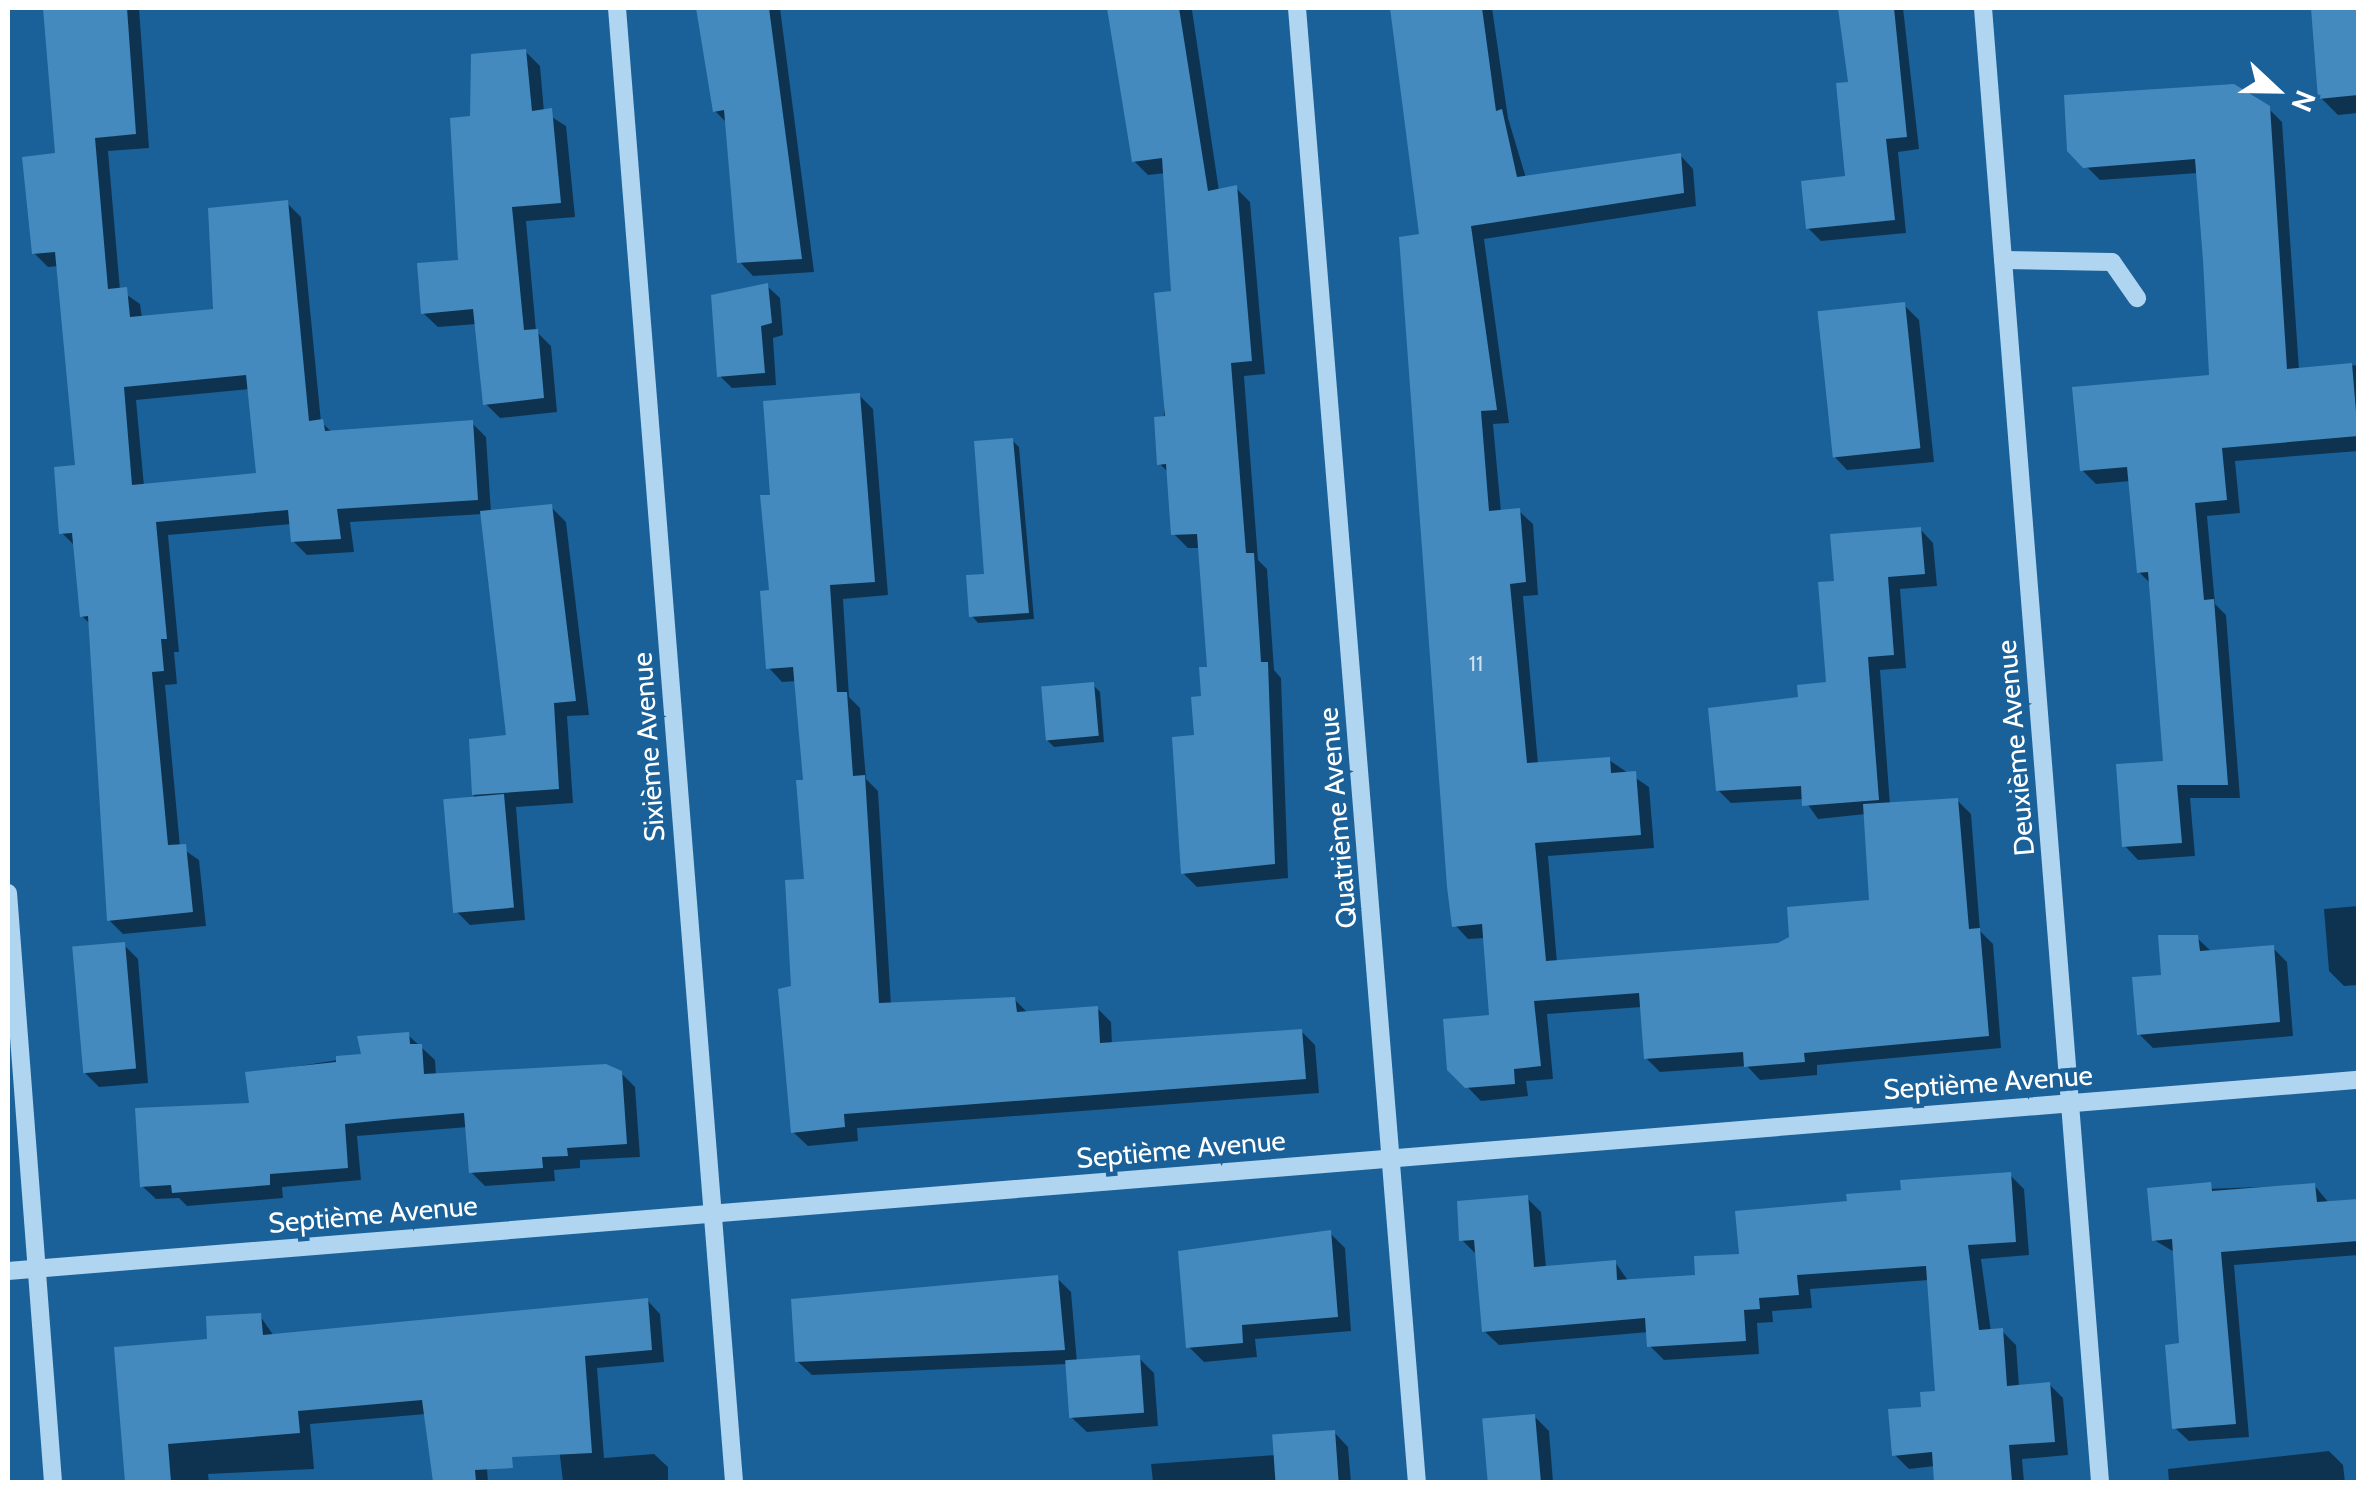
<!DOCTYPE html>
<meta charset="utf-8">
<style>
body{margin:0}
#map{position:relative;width:2366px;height:1490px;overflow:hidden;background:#1b6199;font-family:Cabin,sans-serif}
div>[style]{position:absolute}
.shadow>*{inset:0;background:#0007}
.building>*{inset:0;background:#448abf;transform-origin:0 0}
.minor>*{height:18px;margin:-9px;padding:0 9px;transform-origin:9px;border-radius:9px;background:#b0d5f0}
span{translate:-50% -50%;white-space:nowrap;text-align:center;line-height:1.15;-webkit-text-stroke:9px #1b6199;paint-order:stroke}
.number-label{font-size:22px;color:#d0e2ef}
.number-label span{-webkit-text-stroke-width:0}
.street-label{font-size:28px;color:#fff}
.frame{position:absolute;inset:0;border:10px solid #fff;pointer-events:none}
.north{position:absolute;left:2226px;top:40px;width:100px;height:100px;-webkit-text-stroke:8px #1b6199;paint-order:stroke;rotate:112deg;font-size:28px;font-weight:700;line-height:40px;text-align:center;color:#fff}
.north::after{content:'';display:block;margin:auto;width:35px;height:45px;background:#fff;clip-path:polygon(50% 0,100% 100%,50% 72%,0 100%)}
</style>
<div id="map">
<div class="shadow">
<i style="clip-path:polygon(evenodd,46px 8px,139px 8px,149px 148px,108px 151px,120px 290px,140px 304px,142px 318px,216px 311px,287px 203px,301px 217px,321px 422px,333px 433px,472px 423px,486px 437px,491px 512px,551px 507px,566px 522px,589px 715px,567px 716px,573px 803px,516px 807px,525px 920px,470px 925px,456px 911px,474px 794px,509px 738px,483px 514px,350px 522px,354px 552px,307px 555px,293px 541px,292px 524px,168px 535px,179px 652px,174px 652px,177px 684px,165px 685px,180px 847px,199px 860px,206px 926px,123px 934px,109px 920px,91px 625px,82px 616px,76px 547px,62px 533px,77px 467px,59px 266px,48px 267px,34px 253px,58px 156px,46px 8px,250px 389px,259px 475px,144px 486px,136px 400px,250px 389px)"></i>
<i style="clip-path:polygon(699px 8px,780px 8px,814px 272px,753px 276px,739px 261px,728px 124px,715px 111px)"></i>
<i style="clip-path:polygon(1122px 8px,1208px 8px,1192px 10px,1219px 191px,1236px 188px,1250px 202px,1265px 374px,1244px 376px,1258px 560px,1267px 569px,1274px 670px,1281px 678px,1288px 878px,1197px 887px,1183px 873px,1210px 669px,1200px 548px,1188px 548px,1174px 534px,1169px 473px,1160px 464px,1174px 293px,1166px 173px,1148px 175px,1134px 161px,1110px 9px)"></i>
<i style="clip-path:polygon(1393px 8px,1492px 8px,1508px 118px,1526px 178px,1680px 155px,1693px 169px,1696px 206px,1484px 239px,1509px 423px,1493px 424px,1501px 512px,1519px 511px,1533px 524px,1538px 595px,1523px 596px,1538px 764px,1609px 760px,1649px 787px,1654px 848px,1548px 856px,1557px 963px,1779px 946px,1872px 903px,1866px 814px,1818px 819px,1804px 799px,1731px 803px,1718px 790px,1801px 699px,1829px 685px,1836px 583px,1920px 529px,1933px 543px,1937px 586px,1900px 589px,1906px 668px,1880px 670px,1890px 805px,1957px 800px,1971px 814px,1980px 931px,1993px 944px,2001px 1048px,1817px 1065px,1817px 1075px,1760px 1080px,1747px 1066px,1660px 1072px,1646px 1058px,1642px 1007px,1547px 1014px,1553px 1079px,1526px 1081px,1528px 1096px,1481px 1101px,1450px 1069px,1491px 1018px,1485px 938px,1468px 939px,1455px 925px,1422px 236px)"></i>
<i style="clip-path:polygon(1840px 8px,1903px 8px,1919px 149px,1898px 152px,1906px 233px,1821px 241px,1808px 228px,1848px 179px,1851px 84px)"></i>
<i style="clip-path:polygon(2314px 8px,2358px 8px,2358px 113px,2338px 115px,2321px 98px)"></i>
<i style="clip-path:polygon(525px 51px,540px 66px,544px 112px,566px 126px,575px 217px,526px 221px,536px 331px,551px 346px,557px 412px,500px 418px,485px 403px,477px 324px,438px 327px,423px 313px,460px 262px,472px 118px)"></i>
<i style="clip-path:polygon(2268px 108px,2282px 122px,2299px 370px,2358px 365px,2358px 451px,2235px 461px,2240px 513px,2207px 516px,2215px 604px,2226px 615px,2240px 798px,2190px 798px,2195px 856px,2138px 860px,2125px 846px,2166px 763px,2151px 584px,2139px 572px,2131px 481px,2096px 484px,2082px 470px,2212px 377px,2198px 173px,2100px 180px,2070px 150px)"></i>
<i style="clip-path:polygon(767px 286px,780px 298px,783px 335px,773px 338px,776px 385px,732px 388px,720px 376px)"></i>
<i style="clip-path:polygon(1904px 305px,1919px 320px,1934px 462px,1847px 470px,1833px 455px)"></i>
<i style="clip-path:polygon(859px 395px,873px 409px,888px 595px,843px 599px,849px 697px,860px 708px,866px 779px,878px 791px,891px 1005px,1014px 999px,1029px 1014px,1097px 1008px,1111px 1022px,1112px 1045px,1301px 1031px,1315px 1045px,1319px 1093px,857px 1128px,858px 1141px,808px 1146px,793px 1132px,793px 988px,806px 881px,805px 782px,797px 681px,782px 682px,768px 667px,772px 497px)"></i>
<i style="clip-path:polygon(1012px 440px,1019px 447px,1034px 619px,978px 623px,972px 616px,987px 576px)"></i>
<i style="clip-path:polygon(1093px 685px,1100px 692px,1104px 742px,1054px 747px,1047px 740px)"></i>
<i style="clip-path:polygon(2358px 906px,2358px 985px,2344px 986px,2329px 971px,2324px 909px)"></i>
<i style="clip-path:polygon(2197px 938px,2212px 952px,2273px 948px,2287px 962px,2293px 1036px,2153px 1048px,2139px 1034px,2164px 977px)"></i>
<i style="clip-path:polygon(124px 945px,138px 959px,148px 1083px,99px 1087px,84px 1072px)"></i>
<i style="clip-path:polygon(408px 1035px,435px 1060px,436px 1076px,621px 1073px,635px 1087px,640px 1157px,580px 1160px,580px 1168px,554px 1170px,555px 1181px,485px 1186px,471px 1172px,468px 1127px,357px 1136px,361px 1180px,282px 1187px,283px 1198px,187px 1206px,179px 1198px,156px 1199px,142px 1186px,252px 1106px,248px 1074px,364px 1056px)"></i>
<i style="clip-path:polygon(2010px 1175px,2024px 1189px,2029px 1255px,1981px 1259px,1991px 1332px,2002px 1331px,2016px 1345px,2019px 1387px,2049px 1384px,2063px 1398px,2068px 1455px,2022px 1459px,2024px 1482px,1936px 1482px,1935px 1466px,1909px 1469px,1894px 1454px,1938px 1393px,1929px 1280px,1810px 1289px,1812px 1308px,1772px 1311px,1773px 1322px,1757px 1323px,1759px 1354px,1664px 1360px,1650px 1346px,1649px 1332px,1499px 1345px,1484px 1331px,1476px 1254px,1462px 1240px,1527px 1198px,1541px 1212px,1546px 1268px,1615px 1262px,1629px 1282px,1698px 1278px,1849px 1203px)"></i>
<i style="clip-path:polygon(2314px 1185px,2329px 1203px,2358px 1200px,2358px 1255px,2234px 1265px,2249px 1437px,2189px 1441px,2175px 1428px,2182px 1346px,2176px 1253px,2154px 1240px,2150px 1191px)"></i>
<i style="clip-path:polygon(1330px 1233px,1345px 1248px,1351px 1331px,1255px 1339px,1257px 1357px,1204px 1362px,1189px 1347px)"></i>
<i style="clip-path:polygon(1057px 1278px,1071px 1292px,1077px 1363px,1139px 1358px,1154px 1373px,1158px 1426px,1087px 1432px,1072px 1418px,1067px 1364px,812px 1375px,797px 1361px)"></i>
<i style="clip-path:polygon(647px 1300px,660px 1314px,664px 1362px,597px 1368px,604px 1458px,654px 1454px,668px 1467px,668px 1482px,563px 1482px,543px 1310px)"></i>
<i style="clip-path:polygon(260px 1316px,274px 1336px,477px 1336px,488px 1482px,435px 1482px,426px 1414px,310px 1424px,314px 1469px,208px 1474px,209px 1482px,127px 1482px,117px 1349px,210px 1342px)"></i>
<i style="clip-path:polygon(1534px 1416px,1549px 1431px,1553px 1482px,1498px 1482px,1497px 1466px)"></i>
<i style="clip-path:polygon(1334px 1432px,1348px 1447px,1351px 1482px,1153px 1482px,1151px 1464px,1276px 1455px)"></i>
<i style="clip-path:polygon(2329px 1451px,2343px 1465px,2345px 1482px,2169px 1482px,2168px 1469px)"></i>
</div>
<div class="building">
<i style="clip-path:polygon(evenodd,43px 8px,127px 8px,136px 134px,95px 138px,108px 289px,127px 287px,130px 317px,213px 309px,208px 208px,288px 200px,309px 421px,323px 419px,325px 431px,473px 420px,478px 500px,337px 509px,341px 539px,291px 542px,288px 510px,156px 522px,167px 639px,161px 639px,164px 671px,152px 672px,168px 845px,186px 844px,193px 912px,107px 921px,88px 616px,80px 617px,72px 533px,59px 534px,54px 467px,75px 465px,55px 252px,32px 254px,22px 157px,55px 153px,43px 8px,246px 375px,256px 473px,132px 485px,124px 387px,246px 375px)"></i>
<i style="clip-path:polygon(696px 8px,769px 8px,802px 259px,737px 263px,724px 110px,713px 112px)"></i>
<i style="clip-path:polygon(1107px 8px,1179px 8px,1208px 191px,1237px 185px,1252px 361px,1231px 363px,1246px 553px,1254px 553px,1261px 662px,1268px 662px,1275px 864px,1181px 874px,1172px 737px,1194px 735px,1191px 697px,1201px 696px,1199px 667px,1207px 667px,1197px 534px,1171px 535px,1166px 464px,1157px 465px,1154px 417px,1165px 416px,1154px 293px,1171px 291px,1162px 158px,1132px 162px)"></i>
<i style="clip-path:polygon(1390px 8px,1482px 8px,1496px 111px,1502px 109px,1517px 177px,1681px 153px,1684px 193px,1471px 226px,1497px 410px,1481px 411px,1489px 511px,1520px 508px,1526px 582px,1510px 584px,1527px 763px,1610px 757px,1611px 773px,1636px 771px,1641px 835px,1535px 843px,1546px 961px,1778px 943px,1789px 937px,1787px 907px,1869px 900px,1863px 804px,1958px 798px,1969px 929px,1980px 928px,1989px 1036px,1804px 1053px,1805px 1062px,1744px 1067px,1743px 1052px,1644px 1059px,1639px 993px,1534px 1001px,1541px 1066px,1514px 1069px,1515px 1084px,1465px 1088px,1447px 1070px,1443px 1019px,1489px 1015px,1482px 924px,1452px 927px,1447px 887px,1399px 237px,1419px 234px)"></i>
<i style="clip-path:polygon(1838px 8px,1894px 8px,1907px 137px,1886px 139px,1895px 220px,1806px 229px,1801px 181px,1845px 176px,1836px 83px,1848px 82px)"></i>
<i style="clip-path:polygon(2311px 8px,2358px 8px,2358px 95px,2318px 99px)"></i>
<i style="clip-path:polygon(526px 49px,532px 111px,552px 108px,561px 203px,512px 207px,524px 330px,538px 329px,544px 398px,483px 405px,473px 309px,421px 314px,417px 263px,458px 260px,450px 118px,470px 116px,471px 54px)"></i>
<i style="clip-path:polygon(2234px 84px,2270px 106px,2287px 369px,2352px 363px,2358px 436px,2222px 448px,2227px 500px,2195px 503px,2204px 600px,2214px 599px,2228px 785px,2177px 785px,2182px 843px,2122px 847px,2116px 764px,2163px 761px,2148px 572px,2137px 573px,2127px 467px,2080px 471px,2072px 387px,2209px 375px,2203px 260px,2195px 159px,2083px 168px,2067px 151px,2064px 95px)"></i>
<i style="clip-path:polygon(768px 283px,772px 323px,761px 326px,765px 373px,717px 377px,711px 295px)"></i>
<i style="left:1905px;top:302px;width:147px;height:88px;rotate:84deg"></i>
<i style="clip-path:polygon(860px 393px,875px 582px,830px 585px,837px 692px,847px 692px,853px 776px,865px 775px,879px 1003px,1015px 997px,1017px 1012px,1098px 1006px,1100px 1043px,1302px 1029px,1306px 1079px,844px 1114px,845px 1127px,791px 1133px,778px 989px,791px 986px,785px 880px,804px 879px,796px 780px,803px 780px,793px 667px,766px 669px,760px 591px,769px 590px,760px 495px,770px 495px,763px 401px)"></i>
<i style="clip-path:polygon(1013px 438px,1029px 613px,969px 617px,966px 575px,984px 574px,974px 441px)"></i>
<i style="clip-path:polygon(552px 504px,576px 701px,554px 703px,559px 789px,472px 795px,469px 739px,506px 735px,480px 511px)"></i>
<i style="clip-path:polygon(1921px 527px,1925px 574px,1888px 577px,1894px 655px,1868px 657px,1879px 800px,1802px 806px,1801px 786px,1716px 791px,1708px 708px,1798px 697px,1797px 685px,1826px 682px,1818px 582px,1834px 581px,1830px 534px)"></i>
<i style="left:1094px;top:682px;width:54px;height:53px;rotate:85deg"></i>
<i style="left:504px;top:794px;width:114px;height:61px;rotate:85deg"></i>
<i style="clip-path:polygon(2158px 935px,2198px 935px,2200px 951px,2274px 945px,2280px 1022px,2137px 1035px,2132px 977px,2161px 975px)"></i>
<i style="left:125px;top:942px;width:127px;height:53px;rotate:85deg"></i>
<i style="clip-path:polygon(409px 1032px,410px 1044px,422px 1044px,424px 1074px,606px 1064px,622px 1071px,627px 1144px,567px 1148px,568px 1156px,542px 1157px,543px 1168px,469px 1173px,464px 1113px,394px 1119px,345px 1124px,348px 1168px,270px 1174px,270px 1185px,172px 1193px,171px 1185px,140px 1187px,135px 1108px,249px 1103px,245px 1072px,336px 1062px,336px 1056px,361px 1054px,357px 1036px)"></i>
<i style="clip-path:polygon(2011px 1172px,2016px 1242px,1968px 1245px,1979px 1330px,2003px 1328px,2007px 1386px,2050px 1382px,2055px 1442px,2009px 1445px,2012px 1482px,1934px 1482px,1932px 1452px,1892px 1456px,1888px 1409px,1921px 1407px,1920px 1392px,1935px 1391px,1926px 1266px,1797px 1275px,1799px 1295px,1759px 1298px,1760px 1309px,1744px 1310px,1746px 1341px,1647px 1347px,1645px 1318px,1482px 1332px,1474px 1240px,1459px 1241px,1457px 1201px,1528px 1195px,1534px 1267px,1616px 1260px,1617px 1280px,1695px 1275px,1694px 1256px,1739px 1254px,1735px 1211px,1847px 1201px,1846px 1194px,1901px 1190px,1900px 1180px)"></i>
<i style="clip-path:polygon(2211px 1182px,2212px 1191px,2315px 1183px,2317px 1202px,2358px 1199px,2358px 1241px,2221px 1252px,2236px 1424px,2172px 1429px,2165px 1345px,2179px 1343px,2172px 1239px,2152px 1241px,2147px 1188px)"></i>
<i style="clip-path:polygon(1331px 1230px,1338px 1317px,1242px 1325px,1243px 1343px,1186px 1348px,1178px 1251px)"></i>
<i style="clip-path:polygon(1058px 1275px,1065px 1350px,795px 1362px,791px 1299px)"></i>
<i style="clip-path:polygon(648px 1298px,652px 1350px,585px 1356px,592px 1453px,512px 1457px,513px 1468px,475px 1470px,476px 1482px,433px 1482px,422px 1400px,298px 1411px,300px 1433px,168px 1444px,171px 1482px,125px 1482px,114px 1347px,207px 1339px,206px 1316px,261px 1313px,263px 1335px)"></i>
<i style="left:1140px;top:1355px;width:58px;height:75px;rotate:86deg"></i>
<i style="left:1535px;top:1414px;width:68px;height:53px;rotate:85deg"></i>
<i style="left:1335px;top:1430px;width:52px;height:63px;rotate:86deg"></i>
</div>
<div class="minor">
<i style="left:617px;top:8px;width:1479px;rotate:85.46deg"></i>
<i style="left:1297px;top:8px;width:1479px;rotate:85.35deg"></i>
<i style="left:1983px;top:8px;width:1479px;rotate:85.46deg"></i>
<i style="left:2003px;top:260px;width:109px;rotate:1.1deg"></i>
<i style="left:2112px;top:262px;width:44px;rotate:55.2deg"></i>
<i style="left:8px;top:893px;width:591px;rotate:85.63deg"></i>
<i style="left:8px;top:1271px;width:2358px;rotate:-4.65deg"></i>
</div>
<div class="number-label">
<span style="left:1476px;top:664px">11</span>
</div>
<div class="street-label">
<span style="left:648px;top:747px;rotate:-94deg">Sixième Avenue</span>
<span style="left:2015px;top:748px;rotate:-95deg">Deuxième Avenue</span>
<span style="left:1337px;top:818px;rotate:-95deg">Quatrième Avenue</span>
<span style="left:1988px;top:1082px;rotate:-4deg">Septième Avenue</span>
<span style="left:1181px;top:1149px;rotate:-5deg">Septième Avenue</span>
<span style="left:373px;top:1214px;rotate:-5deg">Septième Avenue</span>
</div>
<div class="frame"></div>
<div class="north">N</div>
</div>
